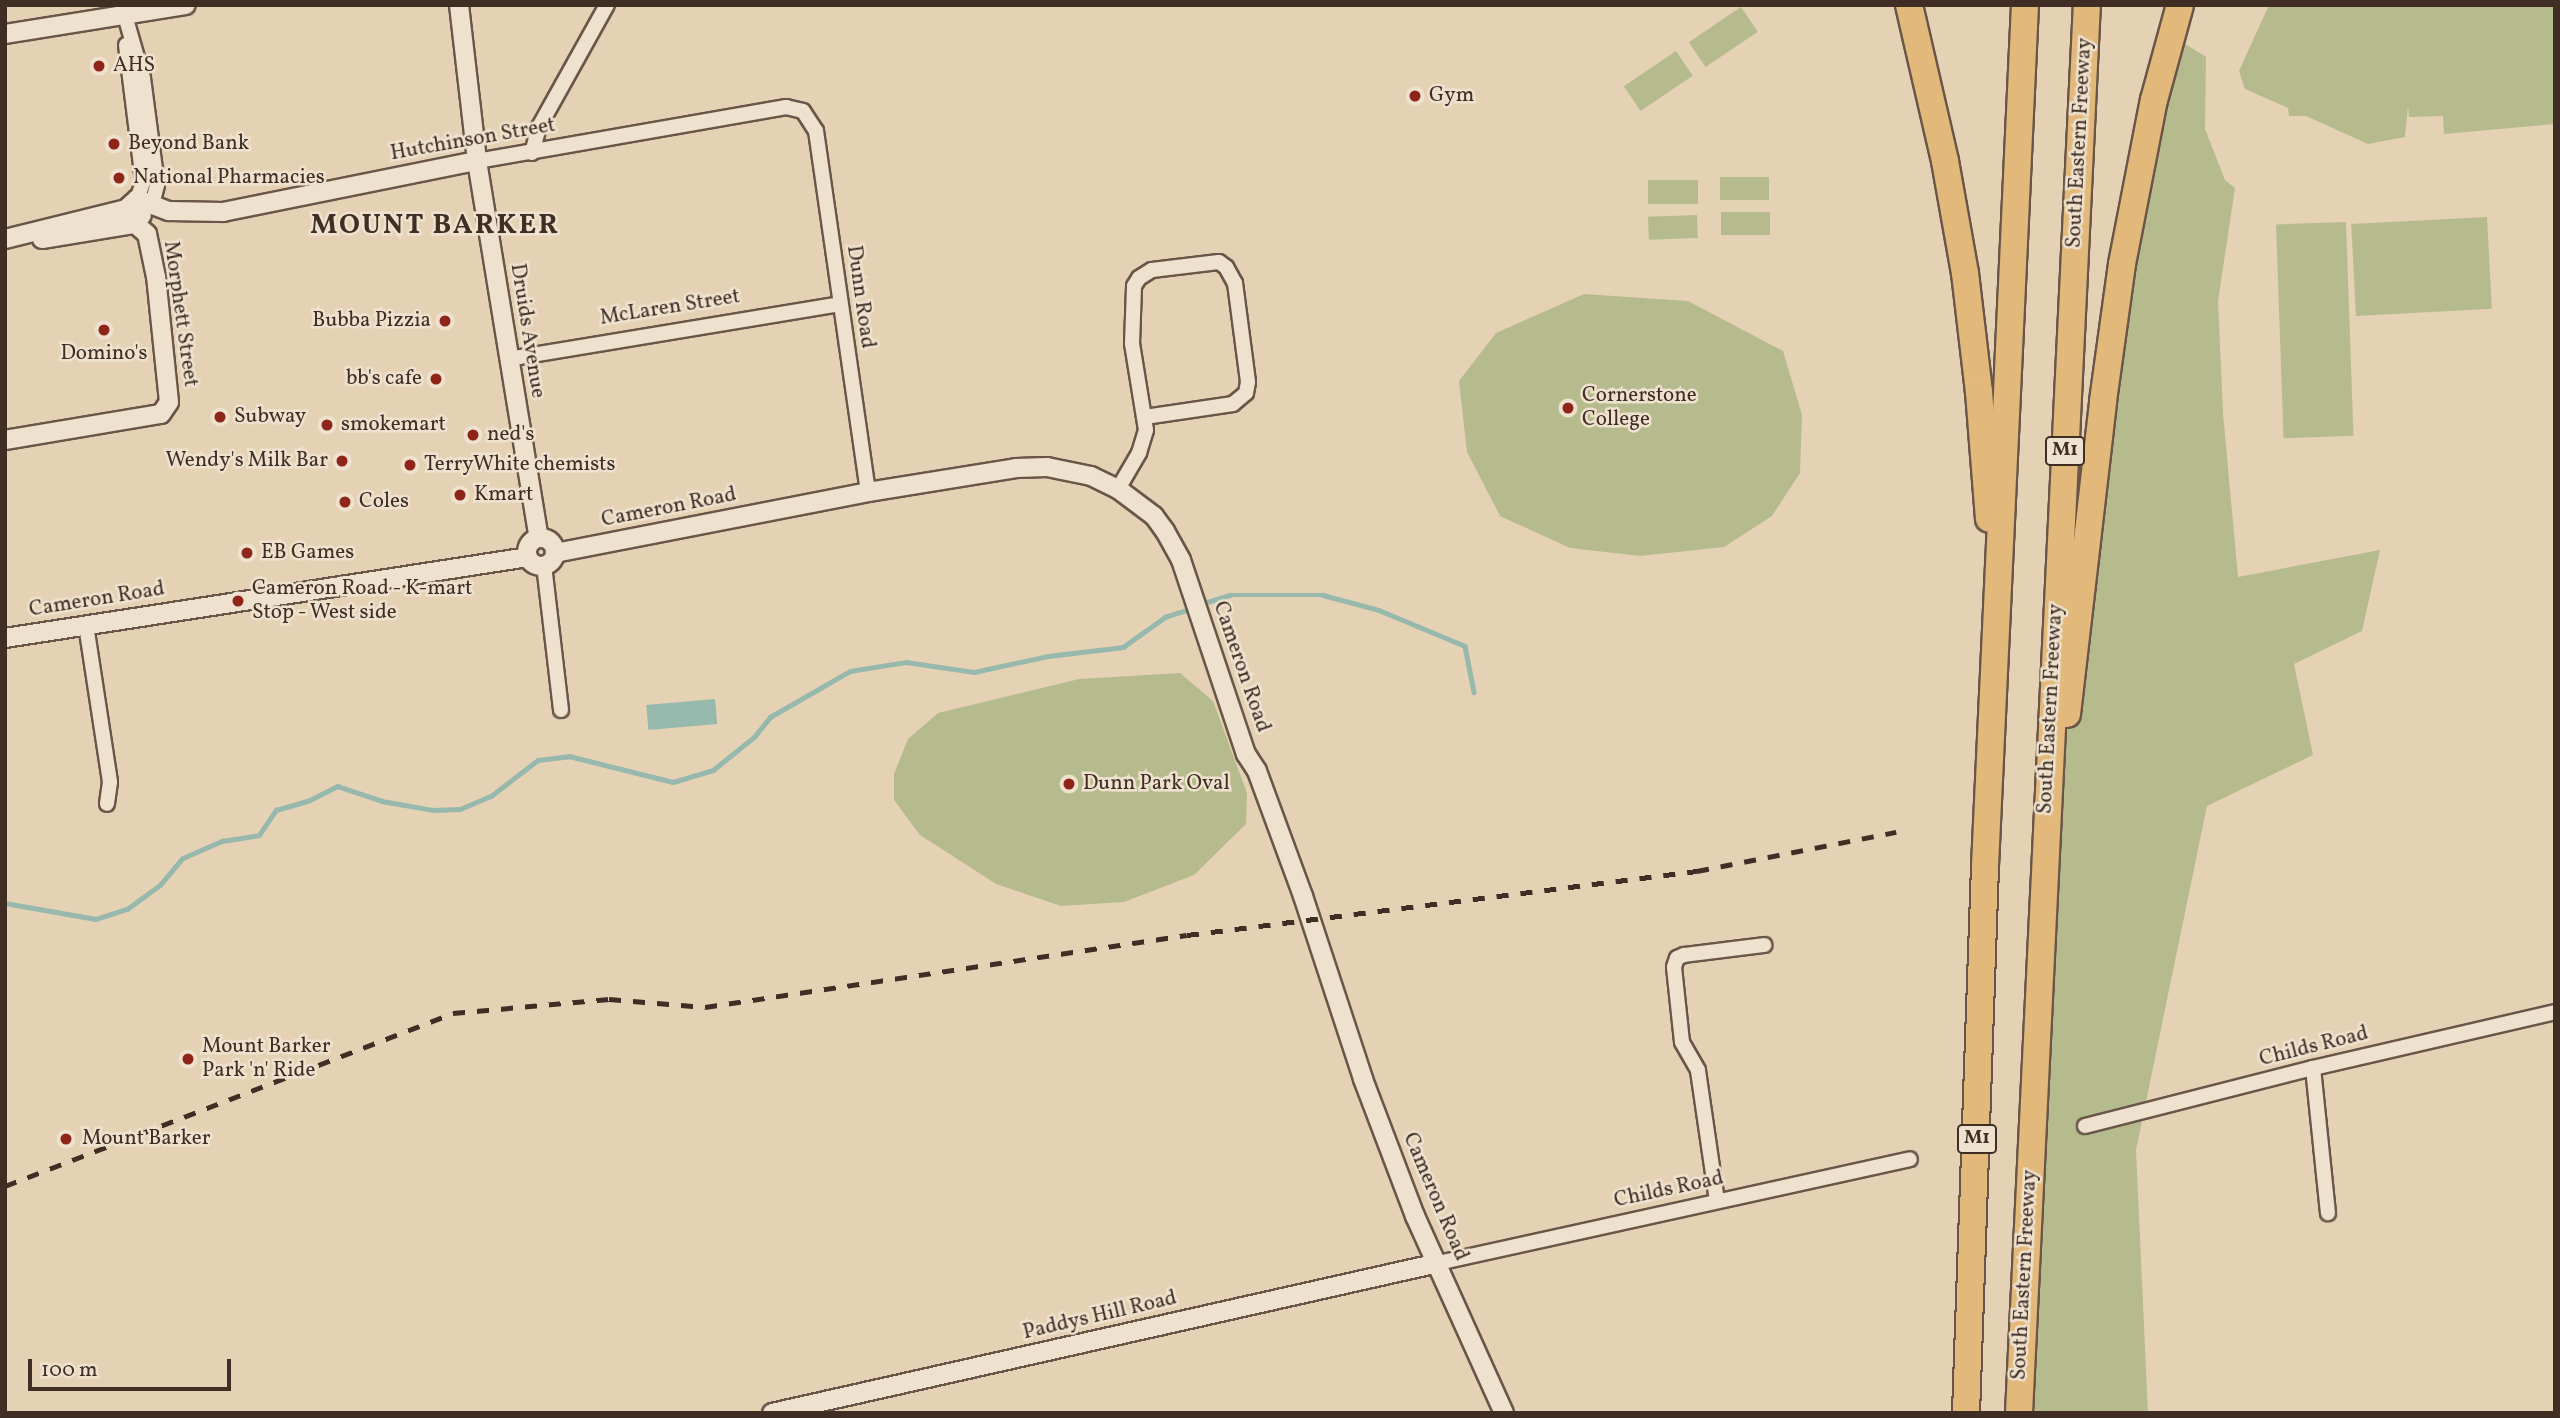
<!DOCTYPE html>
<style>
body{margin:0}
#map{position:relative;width:2560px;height:1418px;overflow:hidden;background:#e5d2b5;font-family:Vollkorn,serif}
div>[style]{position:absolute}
.green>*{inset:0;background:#b6bb8d;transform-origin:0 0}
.water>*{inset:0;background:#96b8ad;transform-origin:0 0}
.stream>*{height:4.5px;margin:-2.25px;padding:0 2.25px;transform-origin:2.25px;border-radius:2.25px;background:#96b8ad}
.roads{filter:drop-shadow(2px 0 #695648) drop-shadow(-2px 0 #695648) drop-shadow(0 2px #695648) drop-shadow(0 -2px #695648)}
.minor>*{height:14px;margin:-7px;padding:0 7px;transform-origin:7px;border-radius:7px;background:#eee2cf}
.tertiary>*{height:18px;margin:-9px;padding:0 9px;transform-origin:9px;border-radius:9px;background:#eee2cf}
.tertiary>.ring{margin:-9px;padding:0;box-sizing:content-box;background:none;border:18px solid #eee2cf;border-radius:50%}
.motorway>*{height:26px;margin:-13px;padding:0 13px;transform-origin:13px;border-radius:13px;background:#e2b97a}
.rail>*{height:4.5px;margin-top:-2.25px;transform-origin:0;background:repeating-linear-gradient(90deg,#402d24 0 12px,transparent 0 24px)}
.dots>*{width:19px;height:19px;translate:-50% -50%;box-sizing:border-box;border:4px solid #eee2cf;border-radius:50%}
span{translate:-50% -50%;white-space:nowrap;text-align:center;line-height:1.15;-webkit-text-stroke:5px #eee2cf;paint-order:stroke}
.shield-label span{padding:2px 5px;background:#eee2cf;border:2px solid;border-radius:5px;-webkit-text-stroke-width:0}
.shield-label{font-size:19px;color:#402d24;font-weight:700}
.poi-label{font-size:21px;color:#402d24}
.left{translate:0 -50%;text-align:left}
.right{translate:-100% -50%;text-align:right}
.street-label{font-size:21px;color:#402d24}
.district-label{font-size:28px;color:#402d24;font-weight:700;letter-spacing:2px}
.frame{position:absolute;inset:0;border:7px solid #402d24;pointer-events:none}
.scale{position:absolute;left:28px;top:1359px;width:203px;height:32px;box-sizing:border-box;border:4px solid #402d24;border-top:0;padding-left:9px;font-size:21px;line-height:24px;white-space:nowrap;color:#402d24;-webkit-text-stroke:5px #eee2cf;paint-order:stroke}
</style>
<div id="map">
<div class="green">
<i style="clip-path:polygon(2269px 5px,2555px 5px,2555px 124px,2444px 134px,2443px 116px,2409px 117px,2408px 106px,2405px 137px,2368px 144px,2306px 116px,2289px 116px,2288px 108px,2245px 89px,2239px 71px)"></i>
<i style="left:1741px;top:7px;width:30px;height:63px;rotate:56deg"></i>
<i style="clip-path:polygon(2171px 35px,2206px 57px,2205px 129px,2225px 180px,2235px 188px,2218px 301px,2223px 413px,2238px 577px,2380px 550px,2362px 631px,2294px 664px,2313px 755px,2207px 806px,2136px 1150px,2148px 1413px,2019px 1413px,2052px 851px,2103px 401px)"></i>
<i style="left:1676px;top:51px;width:30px;height:63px;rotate:56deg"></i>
<i style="left:1769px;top:177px;width:23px;height:49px;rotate:90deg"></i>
<i style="left:1648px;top:180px;width:50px;height:24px"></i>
<i style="left:1721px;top:212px;width:49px;height:23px"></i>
<i style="left:1697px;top:215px;width:23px;height:49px;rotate:88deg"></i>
<i style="left:2487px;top:217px;width:92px;height:136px;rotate:87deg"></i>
<i style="left:2346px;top:222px;width:214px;height:70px;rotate:88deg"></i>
<i style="clip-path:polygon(1584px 294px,1688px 301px,1783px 351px,1802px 415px,1800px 473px,1772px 516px,1724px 547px,1640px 556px,1570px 548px,1500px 516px,1467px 452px,1459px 381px,1496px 333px)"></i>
<i style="clip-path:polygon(1180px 673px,1213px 701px,1247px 793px,1246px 824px,1194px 875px,1124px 902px,1061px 906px,996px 884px,920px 835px,894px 800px,894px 774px,908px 739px,938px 713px,1079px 679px)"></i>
</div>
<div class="water">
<i style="left:715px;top:699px;width:25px;height:69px;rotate:85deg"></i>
</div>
<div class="stream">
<i style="left:1207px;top:602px;width:24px;rotate:-17deg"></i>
<i style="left:1230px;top:595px;width:93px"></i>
<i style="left:1323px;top:595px;width:58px;rotate:15deg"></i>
<i style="left:1379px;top:610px;width:93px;rotate:22.7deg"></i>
<i style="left:1465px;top:646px;width:47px;rotate:78.9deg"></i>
<i style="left:5px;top:903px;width:92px;rotate:10deg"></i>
<i style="left:96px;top:919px;width:33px;rotate:-18deg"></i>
<i style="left:127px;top:909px;width:41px;rotate:-36deg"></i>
<i style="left:160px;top:885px;width:35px;rotate:-50deg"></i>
<i style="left:183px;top:858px;width:43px;rotate:-23.6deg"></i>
<i style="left:222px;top:841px;width:37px;rotate:-9deg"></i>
<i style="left:259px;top:835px;width:30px;rotate:-56deg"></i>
<i style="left:276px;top:810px;width:33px;rotate:-16deg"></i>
<i style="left:308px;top:801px;width:33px;rotate:-27deg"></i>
<i style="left:337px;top:786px;width:47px;rotate:18.4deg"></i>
<i style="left:382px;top:801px;width:52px;rotate:10deg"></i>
<i style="left:433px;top:810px;width:27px;rotate:-2deg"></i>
<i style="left:460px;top:809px;width:34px;rotate:-23deg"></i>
<i style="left:491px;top:796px;width:59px;rotate:-37.5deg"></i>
<i style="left:538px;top:760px;width:31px;rotate:-7deg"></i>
<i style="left:569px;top:756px;width:107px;rotate:14deg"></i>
<i style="left:673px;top:782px;width:42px;rotate:-16.7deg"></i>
<i style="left:713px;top:770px;width:53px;rotate:-38.8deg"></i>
<i style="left:754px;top:737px;width:26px;rotate:-51deg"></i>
<i style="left:770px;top:717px;width:92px;rotate:-29.9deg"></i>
<i style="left:850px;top:671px;width:57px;rotate:-9.1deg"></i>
<i style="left:906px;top:662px;width:69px;rotate:8.4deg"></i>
<i style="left:974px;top:672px;width:76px;rotate:-12.2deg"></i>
<i style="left:1048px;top:656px;width:76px;rotate:-6.8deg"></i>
<i style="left:1123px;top:647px;width:52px;rotate:-35.5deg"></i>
<i style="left:1165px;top:617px;width:25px;rotate:-18deg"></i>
</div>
<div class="roads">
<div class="minor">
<i style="left:122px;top:5px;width:76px;rotate:74deg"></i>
<i style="left:143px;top:78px;width:108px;rotate:82.5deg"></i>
<i style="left:157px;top:185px;width:21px;rotate:104deg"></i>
<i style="left:126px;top:45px;width:138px;rotate:82.9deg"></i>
<i style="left:143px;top:182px;width:18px;rotate:109deg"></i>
<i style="left:532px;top:153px;width:27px;rotate:-75deg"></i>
<i style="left:539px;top:127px;width:140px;rotate:-60.9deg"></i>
<i style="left:477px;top:161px;width:314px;rotate:-9.9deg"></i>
<i style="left:786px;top:107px;width:17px;rotate:13deg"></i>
<i style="left:803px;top:111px;width:24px;rotate:57deg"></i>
<i style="left:816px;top:131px;width:365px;rotate:81.8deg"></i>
<i style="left:508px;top:359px;width:337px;rotate:-9.4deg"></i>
<i style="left:1118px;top:489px;width:42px;rotate:-59.7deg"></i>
<i style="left:1139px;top:453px;width:24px;rotate:-73deg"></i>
<i style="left:1146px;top:430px;width:87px;rotate:-99.2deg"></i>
<i style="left:1132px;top:344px;width:58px;rotate:-88deg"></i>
<i style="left:1134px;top:286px;width:9px;rotate:-58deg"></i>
<i style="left:1139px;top:278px;width:15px;rotate:-32deg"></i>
<i style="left:1152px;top:270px;width:67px;rotate:-6.8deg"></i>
<i style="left:1219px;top:262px;width:9px;rotate:36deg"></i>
<i style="left:1226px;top:267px;width:18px;rotate:61deg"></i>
<i style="left:1235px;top:283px;width:100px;rotate:82.5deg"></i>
<i style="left:1248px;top:382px;width:11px;rotate:100deg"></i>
<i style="left:1246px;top:393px;width:17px;rotate:140deg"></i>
<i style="left:1233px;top:404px;width:89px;rotate:171.6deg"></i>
<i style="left:544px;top:565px;width:146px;rotate:83.3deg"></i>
<i style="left:86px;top:625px;width:159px;rotate:81.3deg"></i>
<i style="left:110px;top:782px;width:22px;rotate:98deg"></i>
<i style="left:2313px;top:1068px;width:146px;rotate:84.1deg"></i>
<i style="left:2085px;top:1126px;width:235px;rotate:-14.3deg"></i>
<i style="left:2313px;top:1068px;width:248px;rotate:-13deg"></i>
<i style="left:1717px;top:1201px;width:132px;rotate:-98.3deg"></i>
<i style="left:1698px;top:1070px;width:32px;rotate:-120deg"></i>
<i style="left:1682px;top:1042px;width:75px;rotate:-96.1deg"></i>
<i style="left:1674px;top:967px;width:9px;rotate:-72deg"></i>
<i style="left:1677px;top:958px;width:8px;rotate:-23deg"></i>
<i style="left:1684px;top:955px;width:81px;rotate:-7.1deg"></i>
<i style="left:1438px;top:1263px;width:483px;rotate:-12.4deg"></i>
</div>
<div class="tertiary">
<i style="left:459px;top:5px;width:157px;rotate:83.4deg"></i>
<i style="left:477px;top:161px;width:382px;rotate:80.7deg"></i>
<i style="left:5px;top:34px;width:183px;rotate:-9.1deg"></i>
<i style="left:5px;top:239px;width:125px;rotate:-13.9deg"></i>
<i style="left:126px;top:209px;width:15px;rotate:-42deg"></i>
<i style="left:137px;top:199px;width:34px;rotate:21deg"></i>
<i style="left:169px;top:211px;width:54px;rotate:1.1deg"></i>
<i style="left:223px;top:212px;width:259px;rotate:-11.4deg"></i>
<i style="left:42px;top:239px;width:94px;rotate:-9.2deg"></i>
<i style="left:135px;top:224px;width:11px;rotate:-52deg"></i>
<i style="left:5px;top:440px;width:158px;rotate:-9.5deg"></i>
<i style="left:161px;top:414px;width:14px;rotate:-56deg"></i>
<i style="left:169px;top:402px;width:126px;rotate:-95.9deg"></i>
<i style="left:156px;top:277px;width:44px;rotate:-101.8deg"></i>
<i style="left:147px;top:234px;width:16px;rotate:-140deg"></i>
<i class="ring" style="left:527px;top:538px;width:10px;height:10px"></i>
<i style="left:555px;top:553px;width:319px;rotate:-11deg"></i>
<i style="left:868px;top:492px;width:150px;rotate:-9.2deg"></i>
<i style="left:1016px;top:468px;width:31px;rotate:-2deg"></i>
<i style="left:1047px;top:467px;width:45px;rotate:11.6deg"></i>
<i style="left:1091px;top:476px;width:30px;rotate:26deg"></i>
<i style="left:1118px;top:489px;width:45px;rotate:36.9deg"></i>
<i style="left:1154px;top:516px;width:19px;rotate:54deg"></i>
<i style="left:1165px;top:531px;width:33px;rotate:61deg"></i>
<i style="left:1181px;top:560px;width:205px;rotate:71.5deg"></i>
<i style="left:1246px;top:754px;width:20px;rotate:57deg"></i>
<i style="left:1257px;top:771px;width:133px;rotate:69.8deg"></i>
<i style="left:1303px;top:896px;width:193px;rotate:71.8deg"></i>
<i style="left:1363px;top:1079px;width:147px;rotate:69.2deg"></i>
<i style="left:1415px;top:1216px;width:216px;rotate:65.7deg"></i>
<i style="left:5px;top:638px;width:529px;rotate:-8.8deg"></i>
<i style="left:772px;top:1413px;width:683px;rotate:-12.69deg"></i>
</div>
<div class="motorway">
<i style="left:1909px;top:5px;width:160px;rotate:77deg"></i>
<i style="left:1945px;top:161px;width:114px;rotate:79.9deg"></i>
<i style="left:1965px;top:273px;width:120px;rotate:83.3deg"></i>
<i style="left:1979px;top:392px;width:127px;rotate:85.5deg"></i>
<i style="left:2067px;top:714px;width:315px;rotate:-83.4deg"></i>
<i style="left:2103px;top:401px;width:138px;rotate:-82.1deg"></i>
<i style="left:2122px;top:264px;width:167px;rotate:-79deg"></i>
<i style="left:2154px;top:100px;width:98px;rotate:-74.7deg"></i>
<i style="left:1966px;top:1413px;width:547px;rotate:-88.01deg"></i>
<i style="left:1985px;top:866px;width:862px;rotate:-87.34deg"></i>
<i style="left:2019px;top:1413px;width:1410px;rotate:-87.24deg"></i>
</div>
</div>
<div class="rail">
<i style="left:5px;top:1186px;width:480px;rotate:-21.1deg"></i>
<i style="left:453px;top:1013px;width:157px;rotate:-5.1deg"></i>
<i style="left:609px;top:999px;width:96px;rotate:4.8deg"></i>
<i style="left:705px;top:1007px;width:487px;rotate:-8.5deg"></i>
<i style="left:1187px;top:935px;width:514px;rotate:-7.15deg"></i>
<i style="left:1697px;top:871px;width:203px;rotate:-11.1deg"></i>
</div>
<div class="dots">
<i style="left:99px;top:66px;background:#8f2418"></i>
<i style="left:1415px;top:96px;background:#8f2418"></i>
<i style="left:114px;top:144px;background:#8f2418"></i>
<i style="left:119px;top:178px;background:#8f2418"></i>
<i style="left:445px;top:321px;background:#8f2418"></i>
<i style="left:104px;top:330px;background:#8f2418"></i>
<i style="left:436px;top:379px;background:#8f2418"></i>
<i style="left:1568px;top:408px;background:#8f2418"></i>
<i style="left:220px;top:417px;background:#8f2418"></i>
<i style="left:327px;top:425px;background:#8f2418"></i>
<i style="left:473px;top:435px;background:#8f2418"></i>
<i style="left:342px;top:461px;background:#8f2418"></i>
<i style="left:410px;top:465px;background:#8f2418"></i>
<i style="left:460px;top:495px;background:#8f2418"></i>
<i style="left:345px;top:502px;background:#8f2418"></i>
<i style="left:247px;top:553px;background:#8f2418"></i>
<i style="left:238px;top:601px;background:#8f2418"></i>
<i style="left:1069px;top:784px;background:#8f2418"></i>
<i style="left:188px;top:1059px;background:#8f2418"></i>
<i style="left:66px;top:1139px;background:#8f2418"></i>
</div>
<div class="shield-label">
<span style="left:2065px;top:451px">M1</span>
<span style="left:1977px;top:1139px">M1</span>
</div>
<div class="poi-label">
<span class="left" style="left:113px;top:66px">AHS</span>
<span class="left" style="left:1429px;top:96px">Gym</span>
<span class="left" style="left:128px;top:144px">Beyond Bank</span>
<span class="left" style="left:133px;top:178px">National Pharmacies</span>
<span class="right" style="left:431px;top:321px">Bubba Pizzia</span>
<span style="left:104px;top:354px">Domino's</span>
<span class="right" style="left:422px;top:379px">bb's cafe</span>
<span class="left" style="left:1582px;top:408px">Cornerstone<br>College</span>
<span class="left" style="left:234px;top:417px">Subway</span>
<span class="left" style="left:341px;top:425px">smokemart</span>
<span class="left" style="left:487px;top:435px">ned's</span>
<span class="right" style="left:328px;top:461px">Wendy's Milk Bar</span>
<span class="left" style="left:424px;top:465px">TerryWhite chemists</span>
<span class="left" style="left:474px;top:495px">Kmart</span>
<span class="left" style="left:359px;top:502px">Coles</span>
<span class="left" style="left:261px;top:553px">EB Games</span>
<span class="left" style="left:252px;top:601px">Cameron Road - K-mart<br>Stop - West side</span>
<span class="left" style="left:1083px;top:784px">Dunn Park Oval</span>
<span class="left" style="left:202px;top:1059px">Mount Barker<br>Park 'n' Ride</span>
<span class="left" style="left:82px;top:1139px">Mount Barker</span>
</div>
<div class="street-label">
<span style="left:473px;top:140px;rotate:-10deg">Hutchinson Street</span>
<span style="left:2080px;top:143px;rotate:-87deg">South Eastern Freeway</span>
<span style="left:860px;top:297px;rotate:82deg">Dunn Road</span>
<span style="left:670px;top:308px;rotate:-9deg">McLaren Street</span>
<span style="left:180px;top:314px;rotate:82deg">Morphett Street</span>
<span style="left:527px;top:331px;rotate:81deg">Druids Avenue</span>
<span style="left:669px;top:508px;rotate:-11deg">Cameron Road</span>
<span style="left:97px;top:600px;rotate:-9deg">Cameron Road</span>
<span style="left:1241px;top:667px;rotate:71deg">Cameron Road</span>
<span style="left:2051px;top:709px;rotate:-87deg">South Eastern Freeway</span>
<span style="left:2314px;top:1047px;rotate:-14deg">Childs Road</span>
<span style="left:1669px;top:1190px;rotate:-12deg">Childs Road</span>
<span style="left:1435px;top:1197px;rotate:67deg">Cameron Road</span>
<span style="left:2025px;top:1275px;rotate:-87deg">South Eastern Freeway</span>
<span style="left:1100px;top:1316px;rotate:-13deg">Paddys Hill Road</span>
</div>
<div class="district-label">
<span style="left:435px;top:226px">MOUNT BARKER</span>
</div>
<div class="frame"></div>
<div class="scale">100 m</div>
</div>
